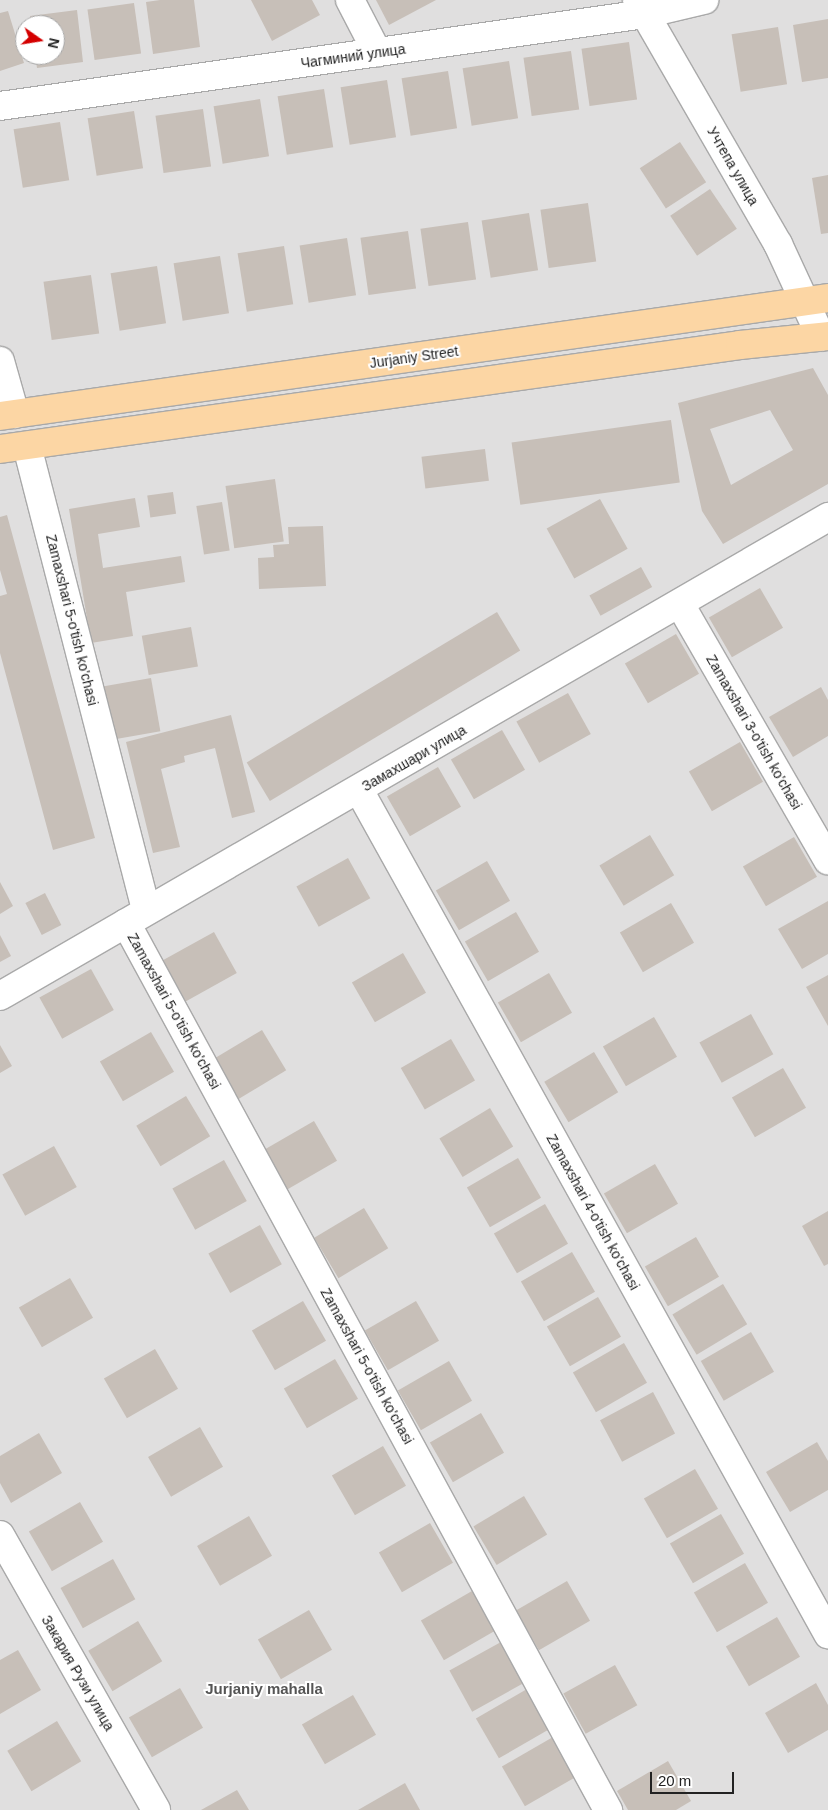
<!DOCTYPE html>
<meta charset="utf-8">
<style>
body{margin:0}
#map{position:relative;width:828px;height:1810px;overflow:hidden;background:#f2efe9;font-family:Arial,sans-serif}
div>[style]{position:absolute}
.residential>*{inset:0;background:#e0dfdf}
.building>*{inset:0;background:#c7bfb8;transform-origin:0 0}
.roads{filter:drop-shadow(1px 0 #a9a9a9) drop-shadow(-1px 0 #a9a9a9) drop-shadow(0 1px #a9a9a9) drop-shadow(0 -1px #a9a9a9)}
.minor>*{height:28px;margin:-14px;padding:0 14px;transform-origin:14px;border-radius:14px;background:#fff}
.major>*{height:28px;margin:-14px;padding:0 14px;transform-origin:14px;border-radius:14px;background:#fcd6a4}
span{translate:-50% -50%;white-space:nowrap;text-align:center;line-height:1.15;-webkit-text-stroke:4px #fff;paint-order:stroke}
.street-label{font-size:14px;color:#222}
.neighbourhood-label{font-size:15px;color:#555;font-weight:700}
.north{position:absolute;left:15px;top:15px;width:50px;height:50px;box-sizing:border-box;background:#fff;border:1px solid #a7a7a7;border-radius:50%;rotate:103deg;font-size:14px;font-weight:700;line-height:20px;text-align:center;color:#222}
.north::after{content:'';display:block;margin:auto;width:18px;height:22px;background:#d40000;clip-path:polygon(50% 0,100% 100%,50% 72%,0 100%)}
.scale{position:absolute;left:650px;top:1772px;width:84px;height:22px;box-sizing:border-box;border:2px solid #222;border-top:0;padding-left:6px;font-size:15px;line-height:18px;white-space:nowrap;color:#222;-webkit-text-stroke:4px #fff;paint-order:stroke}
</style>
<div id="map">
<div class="residential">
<i style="clip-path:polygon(evenodd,0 0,828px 0,828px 1810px,0 1810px,0 0,25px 25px,55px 25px,55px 55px,25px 55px,25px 25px)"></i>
</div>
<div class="building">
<i style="clip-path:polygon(160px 0,194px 0,200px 47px,153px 54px,146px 2px)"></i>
<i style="clip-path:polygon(251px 0,312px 0,320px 15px,272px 41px)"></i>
<i style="clip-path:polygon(376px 0,436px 0,389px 25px)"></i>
<i style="left:134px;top:3px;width:51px;height:47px;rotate:82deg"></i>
<i style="clip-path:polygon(77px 10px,83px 62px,37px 68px,35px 55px,55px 55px,55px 25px,31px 25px,30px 16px)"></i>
<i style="clip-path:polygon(8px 11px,24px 63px,0 71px,0 13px)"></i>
<i style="clip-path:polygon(828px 19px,828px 78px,802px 82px,793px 25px)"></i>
<i style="left:778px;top:27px;width:58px;height:47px;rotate:81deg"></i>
<i style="left:629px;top:42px;width:58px;height:48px;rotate:82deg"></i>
<i style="left:571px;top:51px;width:59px;height:48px;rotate:82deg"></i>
<i style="left:509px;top:61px;width:58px;height:47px;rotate:81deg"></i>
<i style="left:448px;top:71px;width:58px;height:47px;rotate:81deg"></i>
<i style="left:387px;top:80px;width:58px;height:47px;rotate:81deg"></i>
<i style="left:324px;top:89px;width:59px;height:47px;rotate:81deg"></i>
<i style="left:260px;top:99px;width:58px;height:47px;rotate:81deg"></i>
<i style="left:203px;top:109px;width:58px;height:48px;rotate:82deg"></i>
<i style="left:134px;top:111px;width:58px;height:47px;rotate:81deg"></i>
<i style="left:60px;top:122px;width:59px;height:47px;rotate:81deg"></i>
<i style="left:680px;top:142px;width:48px;height:48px;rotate:57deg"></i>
<i style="clip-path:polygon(828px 175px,828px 233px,821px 234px,812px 178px)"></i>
<i style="left:710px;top:189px;width:48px;height:48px;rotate:56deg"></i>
<i style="left:588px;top:203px;width:59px;height:48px;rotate:82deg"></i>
<i style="left:529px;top:213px;width:58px;height:48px;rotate:81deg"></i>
<i style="left:468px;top:222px;width:58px;height:48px;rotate:82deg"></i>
<i style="left:408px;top:231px;width:58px;height:48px;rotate:82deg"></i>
<i style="left:347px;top:238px;width:58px;height:48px;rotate:81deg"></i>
<i style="left:284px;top:246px;width:59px;height:47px;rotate:81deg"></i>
<i style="left:220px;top:256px;width:58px;height:47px;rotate:81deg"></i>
<i style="left:157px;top:266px;width:58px;height:47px;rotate:81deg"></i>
<i style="left:91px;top:275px;width:59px;height:48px;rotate:82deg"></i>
<i style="clip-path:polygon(evenodd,813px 368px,828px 395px,828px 484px,723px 544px,702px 511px,678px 403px,813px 368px,770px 410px,793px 450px,731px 485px,710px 429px,770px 410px)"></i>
<i style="left:671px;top:420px;width:63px;height:161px;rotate:82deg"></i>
<i style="left:485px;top:449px;width:32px;height:64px;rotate:83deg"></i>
<i style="left:275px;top:479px;width:63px;height:50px;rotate:82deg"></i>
<i style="left:173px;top:492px;width:22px;height:26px;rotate:82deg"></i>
<i style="clip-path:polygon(135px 498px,140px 527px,98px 534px,103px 568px,181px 556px,185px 582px,126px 592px,133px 636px,91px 643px,69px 509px)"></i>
<i style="left:600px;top:499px;width:57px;height:61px;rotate:61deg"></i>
<i style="left:222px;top:502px;width:49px;height:26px;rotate:81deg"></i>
<i style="clip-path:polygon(7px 515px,95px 838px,53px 850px,0 653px,0 596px,7px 594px,0 570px,0 517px)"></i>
<i style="clip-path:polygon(323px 526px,326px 586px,259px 589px,258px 558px,274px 557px,273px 545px,289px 544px,288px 527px)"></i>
<i style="left:641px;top:567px;width:23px;height:59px;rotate:61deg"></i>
<i style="left:760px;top:588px;width:46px;height:59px;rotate:60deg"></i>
<i style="left:497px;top:612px;width:45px;height:292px;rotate:59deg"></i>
<i style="left:191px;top:627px;width:40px;height:50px;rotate:80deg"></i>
<i style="left:676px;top:634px;width:46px;height:59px;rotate:60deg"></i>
<i style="left:151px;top:678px;width:54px;height:52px;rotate:80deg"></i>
<i style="clip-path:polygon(821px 687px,828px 700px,828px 736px,793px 757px,769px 717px)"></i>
<i style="left:568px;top:693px;width:47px;height:59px;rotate:61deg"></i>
<i style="clip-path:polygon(231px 715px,255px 812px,232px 818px,215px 748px,184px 756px,185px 762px,161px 769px,180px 847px,153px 853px,126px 742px)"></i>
<i style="left:502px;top:730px;width:46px;height:59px;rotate:60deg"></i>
<i style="left:740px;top:742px;width:46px;height:59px;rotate:60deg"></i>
<i style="left:438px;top:767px;width:46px;height:59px;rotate:60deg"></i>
<i style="left:650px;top:835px;width:47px;height:59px;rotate:59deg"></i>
<i style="left:794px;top:837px;width:46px;height:59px;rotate:60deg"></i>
<i style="left:348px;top:858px;width:46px;height:59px;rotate:61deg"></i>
<i style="left:487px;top:861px;width:46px;height:59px;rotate:60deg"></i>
<i style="clip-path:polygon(0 882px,13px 906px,0 914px)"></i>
<i style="left:45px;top:893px;width:36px;height:22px;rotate:63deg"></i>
<i style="clip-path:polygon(828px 901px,828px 954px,802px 969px,778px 929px)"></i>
<i style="left:671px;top:903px;width:46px;height:59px;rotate:60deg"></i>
<i style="left:516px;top:912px;width:46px;height:59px;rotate:60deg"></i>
<i style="left:214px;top:932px;width:47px;height:59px;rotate:61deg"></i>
<i style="clip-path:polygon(0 935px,11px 956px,0 962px)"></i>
<i style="left:403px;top:953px;width:46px;height:59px;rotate:60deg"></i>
<i style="left:91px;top:969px;width:47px;height:59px;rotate:61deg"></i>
<i style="left:549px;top:973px;width:46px;height:59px;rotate:60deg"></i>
<i style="clip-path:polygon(828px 975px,828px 1026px,806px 987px)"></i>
<i style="left:751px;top:1014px;width:46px;height:59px;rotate:61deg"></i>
<i style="left:654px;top:1017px;width:46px;height:59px;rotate:60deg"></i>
<i style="left:262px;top:1030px;width:47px;height:58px;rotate:59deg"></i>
<i style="left:151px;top:1032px;width:46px;height:59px;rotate:60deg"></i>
<i style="left:451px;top:1039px;width:48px;height:58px;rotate:60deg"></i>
<i style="clip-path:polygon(0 1045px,12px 1066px,0 1073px)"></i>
<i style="left:594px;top:1052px;width:47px;height:58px;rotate:59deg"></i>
<i style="left:783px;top:1068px;width:46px;height:59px;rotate:60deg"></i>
<i style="left:186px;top:1096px;width:47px;height:58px;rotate:59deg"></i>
<i style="left:490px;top:1108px;width:45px;height:59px;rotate:59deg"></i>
<i style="left:314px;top:1121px;width:46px;height:59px;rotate:60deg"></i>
<i style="left:54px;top:1146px;width:47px;height:59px;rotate:61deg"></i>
<i style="left:518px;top:1158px;width:46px;height:59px;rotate:60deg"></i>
<i style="left:224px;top:1160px;width:47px;height:59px;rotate:61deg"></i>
<i style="left:655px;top:1164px;width:46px;height:59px;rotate:60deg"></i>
<i style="left:545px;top:1204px;width:46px;height:59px;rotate:60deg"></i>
<i style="left:364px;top:1208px;width:47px;height:58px;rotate:59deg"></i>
<i style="clip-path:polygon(828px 1211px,828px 1264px,824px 1266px,802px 1226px)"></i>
<i style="left:260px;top:1225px;width:45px;height:59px;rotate:61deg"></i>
<i style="left:696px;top:1237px;width:46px;height:59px;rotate:60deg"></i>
<i style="left:572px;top:1252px;width:46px;height:59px;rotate:60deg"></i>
<i style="left:70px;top:1278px;width:46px;height:59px;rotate:60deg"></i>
<i style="left:723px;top:1284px;width:47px;height:59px;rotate:59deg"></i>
<i style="left:598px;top:1297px;width:46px;height:59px;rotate:60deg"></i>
<i style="left:303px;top:1301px;width:46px;height:59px;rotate:60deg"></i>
<i style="left:416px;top:1301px;width:46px;height:59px;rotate:60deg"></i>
<i style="left:751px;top:1332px;width:46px;height:58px;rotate:60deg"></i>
<i style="left:624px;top:1343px;width:46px;height:59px;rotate:60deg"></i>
<i style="left:155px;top:1349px;width:46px;height:59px;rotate:60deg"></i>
<i style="left:335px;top:1359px;width:46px;height:59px;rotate:60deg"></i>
<i style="left:449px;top:1361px;width:46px;height:59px;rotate:60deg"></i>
<i style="left:653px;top:1392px;width:47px;height:60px;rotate:62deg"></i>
<i style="left:481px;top:1413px;width:46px;height:59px;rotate:60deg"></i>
<i style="left:200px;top:1427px;width:46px;height:60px;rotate:60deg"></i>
<i style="clip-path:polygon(39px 1433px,62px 1473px,11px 1503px,0 1483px,0 1456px)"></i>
<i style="clip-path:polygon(817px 1442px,828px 1461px,828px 1490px,790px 1512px,766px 1472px)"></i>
<i style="left:383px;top:1446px;width:46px;height:59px;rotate:60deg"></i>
<i style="left:695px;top:1469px;width:46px;height:59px;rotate:60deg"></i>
<i style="left:524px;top:1496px;width:45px;height:59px;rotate:59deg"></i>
<i style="left:80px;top:1502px;width:46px;height:59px;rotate:60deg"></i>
<i style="left:721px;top:1514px;width:46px;height:59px;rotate:60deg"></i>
<i style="left:249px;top:1516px;width:46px;height:60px;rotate:60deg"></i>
<i style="left:430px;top:1523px;width:46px;height:59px;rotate:60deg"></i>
<i style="left:113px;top:1559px;width:46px;height:60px;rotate:61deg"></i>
<i style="left:745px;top:1563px;width:46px;height:59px;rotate:60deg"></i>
<i style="left:567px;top:1581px;width:46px;height:59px;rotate:60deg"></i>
<i style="left:472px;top:1591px;width:46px;height:59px;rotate:60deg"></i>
<i style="left:309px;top:1610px;width:46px;height:59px;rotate:60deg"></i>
<i style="left:777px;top:1617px;width:46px;height:59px;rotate:60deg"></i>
<i style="left:138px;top:1621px;width:47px;height:58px;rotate:59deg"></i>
<i style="left:501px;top:1642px;width:47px;height:59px;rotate:61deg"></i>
<i style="clip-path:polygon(18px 1650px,41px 1690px,0 1714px,0 1660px)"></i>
<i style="left:615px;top:1665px;width:46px;height:59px;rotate:61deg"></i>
<i style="clip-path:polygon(816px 1683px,828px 1705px,828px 1730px,788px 1753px,765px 1713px)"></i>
<i style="left:180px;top:1688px;width:46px;height:59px;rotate:60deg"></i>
<i style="left:527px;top:1689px;width:46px;height:59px;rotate:60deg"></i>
<i style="left:353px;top:1695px;width:46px;height:59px;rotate:60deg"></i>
<i style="left:57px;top:1721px;width:47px;height:58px;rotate:59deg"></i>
<i style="left:553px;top:1737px;width:46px;height:59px;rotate:60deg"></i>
<i style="clip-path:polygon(668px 1761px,691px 1801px,676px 1810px,628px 1810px,617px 1791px)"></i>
<i style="clip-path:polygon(405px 1783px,420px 1810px,358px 1810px)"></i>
<i style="clip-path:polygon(237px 1790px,249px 1810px,201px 1810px)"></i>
</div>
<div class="roads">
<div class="minor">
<i style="left:350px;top:0;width:59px;rotate:62.6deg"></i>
<i style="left:637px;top:0;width:282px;rotate:60deg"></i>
<i style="left:778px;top:244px;width:102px;rotate:65.2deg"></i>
<i style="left:0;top:106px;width:652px;rotate:-8.12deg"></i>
<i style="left:645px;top:14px;width:61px;rotate:-13.3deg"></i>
<i style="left:0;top:361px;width:55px;rotate:74.2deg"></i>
<i style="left:27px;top:446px;width:479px;rotate:75.6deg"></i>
<i style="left:680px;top:604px;width:296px;rotate:60deg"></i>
<i style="left:359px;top:790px;width:966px;rotate:60.94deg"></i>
<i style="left:126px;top:923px;width:1010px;rotate:61.48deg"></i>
<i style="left:0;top:996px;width:957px;rotate:-30.05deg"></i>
<i style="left:0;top:1535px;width:316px;rotate:60.4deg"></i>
</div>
<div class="major">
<i style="left:0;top:416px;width:836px;rotate:-8.11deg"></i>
<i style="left:0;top:449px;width:747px;rotate:-8deg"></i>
<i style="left:740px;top:345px;width:88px;rotate:-5.8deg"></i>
</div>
</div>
<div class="street-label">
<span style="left:353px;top:56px;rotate:-8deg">Чагминий улица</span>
<span style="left:733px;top:166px;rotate:60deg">Учтепа улица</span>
<span style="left:414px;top:357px;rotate:-8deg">Jurjaniy Street</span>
<span style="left:72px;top:620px;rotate:76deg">Zamaxshari 5-o'tish ko'chasi</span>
<span style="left:754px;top:732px;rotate:60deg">Zamaxshari 3-o'tish ko'chasi</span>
<span style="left:414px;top:758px;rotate:-30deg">Замахшари улица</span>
<span style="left:174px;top:1011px;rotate:61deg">Zamaxshari 5-o'tish ko'chasi</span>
<span style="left:593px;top:1212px;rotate:61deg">Zamaxshari 4-o'tish ko'chasi</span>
<span style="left:367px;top:1366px;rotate:61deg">Zamaxshari 5-o'tish ko'chasi</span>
<span style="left:78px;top:1673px;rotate:60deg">Закария Рузи улица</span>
</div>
<div class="neighbourhood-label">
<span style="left:264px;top:1689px">Jurjaniy mahalla</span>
</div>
<div class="north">N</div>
<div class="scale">20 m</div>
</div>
